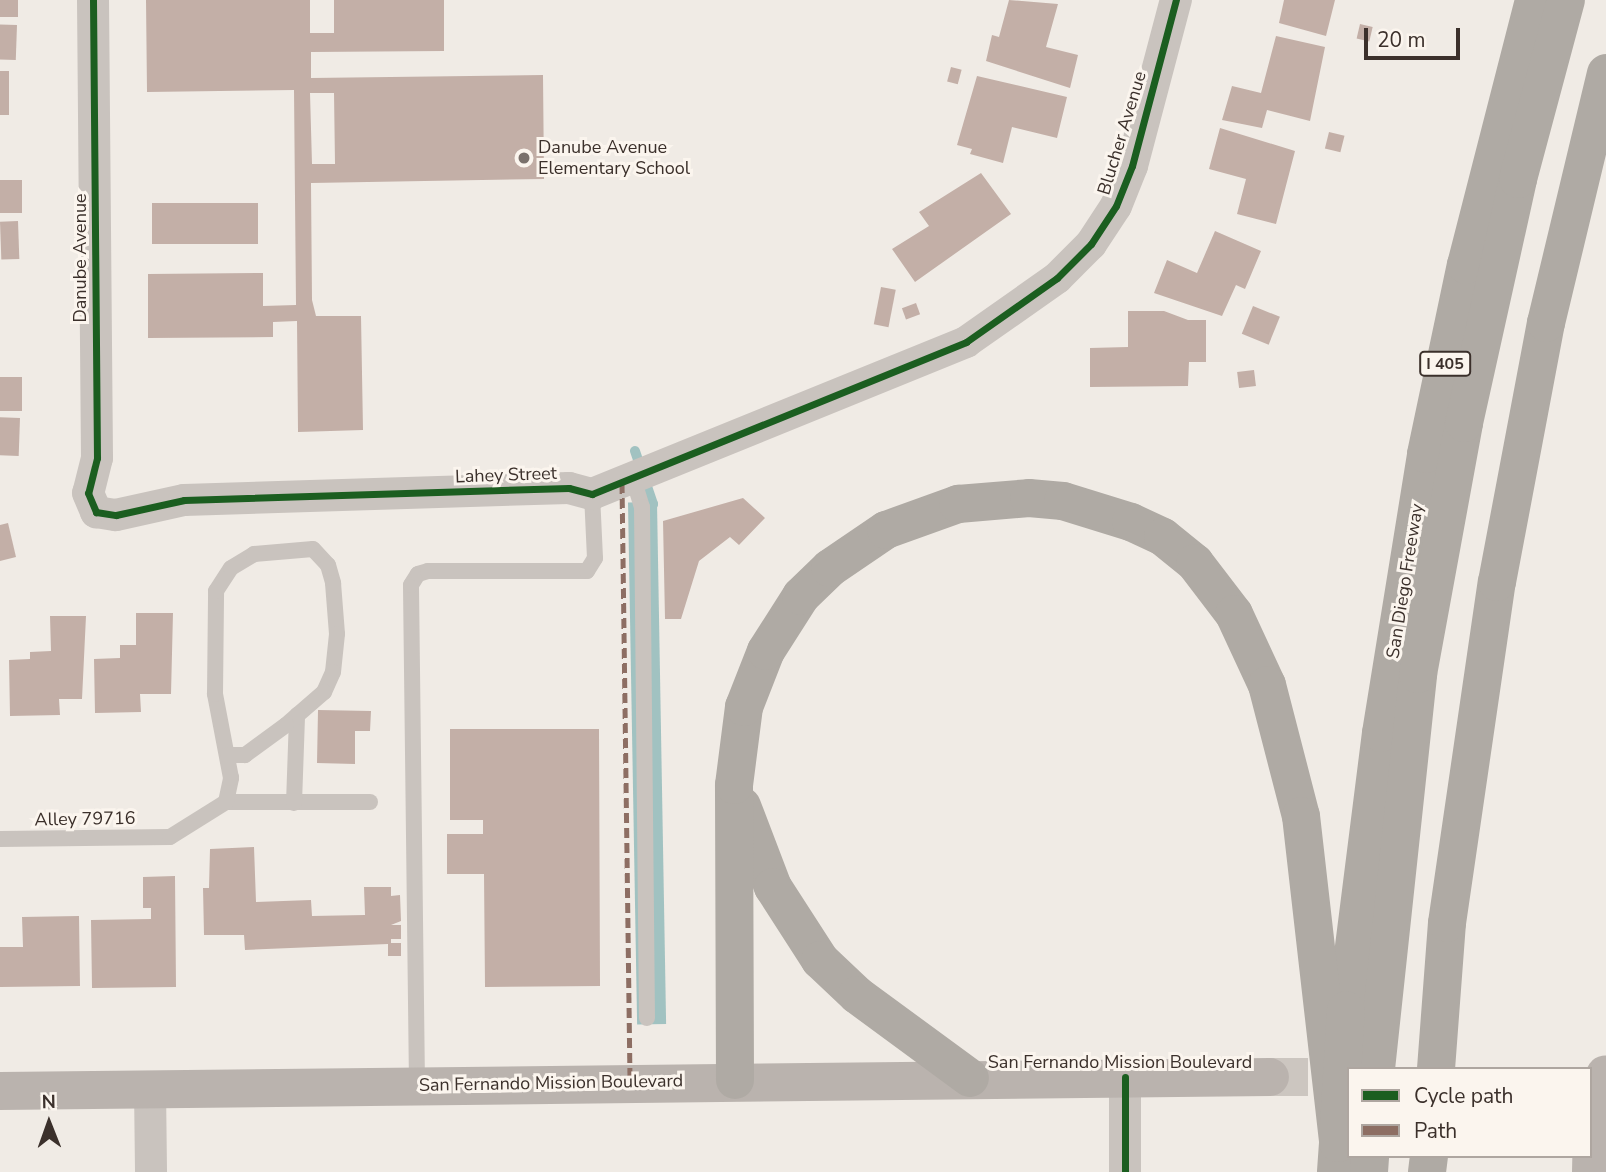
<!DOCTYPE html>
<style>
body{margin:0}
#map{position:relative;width:1606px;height:1172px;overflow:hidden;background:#f0ebe5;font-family:"Nunito Sans",sans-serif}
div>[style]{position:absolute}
.water>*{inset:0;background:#a1c2c1;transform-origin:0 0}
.stream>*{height:10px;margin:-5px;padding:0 5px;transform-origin:5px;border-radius:5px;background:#a1c2c1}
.building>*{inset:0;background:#c3afa7;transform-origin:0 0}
.secondary-tunnel>*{height:38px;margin-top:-19px;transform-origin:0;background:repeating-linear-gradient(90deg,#ccc6c0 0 38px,transparent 0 57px)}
.lane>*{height:16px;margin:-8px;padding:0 8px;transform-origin:8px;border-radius:8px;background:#c9c3be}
.street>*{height:32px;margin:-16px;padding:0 16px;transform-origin:16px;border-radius:16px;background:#c9c3be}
.secondary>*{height:38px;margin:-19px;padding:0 19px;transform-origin:19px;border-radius:19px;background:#bab3ae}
.highway>*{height:38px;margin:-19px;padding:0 19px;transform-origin:19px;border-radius:19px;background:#afaaa4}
.highway-bridge>*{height:38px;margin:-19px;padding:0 19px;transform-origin:19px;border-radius:19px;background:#afaaa4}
.quiet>*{height:5px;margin-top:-2.5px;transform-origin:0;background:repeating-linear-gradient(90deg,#8d6e63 0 10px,transparent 0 15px)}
.cycleway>*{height:7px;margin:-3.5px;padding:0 3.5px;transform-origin:3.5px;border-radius:3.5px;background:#1b5e20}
.dots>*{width:19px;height:19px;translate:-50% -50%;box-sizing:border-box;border:4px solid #fbf5ee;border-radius:50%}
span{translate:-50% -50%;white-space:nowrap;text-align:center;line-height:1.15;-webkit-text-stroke:6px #fbf5ee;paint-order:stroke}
.shield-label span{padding:2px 5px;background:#fbf5ee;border:2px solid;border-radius:5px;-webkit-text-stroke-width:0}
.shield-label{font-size:16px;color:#3b302b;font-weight:700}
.street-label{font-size:18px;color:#3b302b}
.poi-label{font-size:18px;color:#3b302b}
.left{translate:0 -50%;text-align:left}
.legend{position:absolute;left:1347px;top:1067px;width:245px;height:91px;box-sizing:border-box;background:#fbf5ee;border:2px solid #aea6a0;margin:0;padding:9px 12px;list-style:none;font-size:21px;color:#3b302b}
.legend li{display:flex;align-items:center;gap:14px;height:35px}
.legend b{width:35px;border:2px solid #aea6a0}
.north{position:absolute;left:14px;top:1088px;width:70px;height:70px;-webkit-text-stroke:5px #fbf5ee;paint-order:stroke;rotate:359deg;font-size:19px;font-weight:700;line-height:28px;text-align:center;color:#3b302b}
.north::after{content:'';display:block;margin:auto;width:24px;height:32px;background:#3b302b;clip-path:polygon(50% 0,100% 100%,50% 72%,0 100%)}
.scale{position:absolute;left:1364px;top:28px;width:96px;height:32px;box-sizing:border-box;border:4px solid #3b302b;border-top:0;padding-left:9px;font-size:21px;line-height:24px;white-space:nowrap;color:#3b302b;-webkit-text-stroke:5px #fbf5ee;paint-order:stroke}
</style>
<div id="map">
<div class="water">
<i style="left:657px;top:502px;width:522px;height:29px;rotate:89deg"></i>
</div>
<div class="stream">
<i style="left:635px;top:451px;width:56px;rotate:71.2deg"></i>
<i style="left:653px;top:504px;width:11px;rotate:112deg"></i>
</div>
<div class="building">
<i style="left:0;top:0;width:18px;height:17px"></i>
<i style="clip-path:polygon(evenodd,146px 0,310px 0,310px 33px,334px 33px,334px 0,444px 0,444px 51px,311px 52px,311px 78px,543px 75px,544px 179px,311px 183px,312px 300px,316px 316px,361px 316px,363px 430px,298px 432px,297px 321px,273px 322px,273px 337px,148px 338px,148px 274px,263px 273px,263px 306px,296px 305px,294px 90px,147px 92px,146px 0,310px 93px,334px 93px,335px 164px,312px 164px,310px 93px)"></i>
<i style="clip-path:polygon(1009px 0,1058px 4px,1046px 47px,1078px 55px,1070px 88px,986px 61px,992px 35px,999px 37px)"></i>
<i style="clip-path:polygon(1284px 0,1335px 0,1326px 36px,1279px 23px)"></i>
<i style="left:1360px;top:24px;width:13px;height:15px;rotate:13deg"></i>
<i style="left:17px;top:25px;width:35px;height:17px;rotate:92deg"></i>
<i style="clip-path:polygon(1276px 36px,1325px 47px,1310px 121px,1267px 110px,1262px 128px,1222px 120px,1232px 86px,1261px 93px)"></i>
<i style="left:951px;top:67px;width:11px;height:15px;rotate:15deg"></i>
<i style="left:0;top:71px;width:9px;height:44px"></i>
<i style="clip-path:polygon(977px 76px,1067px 97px,1057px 138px,1012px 127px,1003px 163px,970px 154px,972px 149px,957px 145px)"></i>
<i style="clip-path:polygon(1220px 128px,1295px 151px,1276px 224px,1237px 214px,1246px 179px,1209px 169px)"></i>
<i style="left:1329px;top:132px;width:16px;height:17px;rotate:14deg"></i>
<i style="clip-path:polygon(981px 173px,1011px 214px,915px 282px,892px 249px,929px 226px,919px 212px)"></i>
<i style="left:0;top:180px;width:22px;height:33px"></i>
<i style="left:258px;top:203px;width:41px;height:106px;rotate:90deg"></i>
<i style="left:18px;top:221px;width:38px;height:18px;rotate:88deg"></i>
<i style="clip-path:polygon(1215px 231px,1261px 251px,1245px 289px,1236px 285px,1222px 316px,1154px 293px,1167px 260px,1197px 273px)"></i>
<i style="left:881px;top:287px;width:15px;height:38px;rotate:11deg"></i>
<i style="left:916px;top:303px;width:12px;height:15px;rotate:70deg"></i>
<i style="left:1253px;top:306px;width:29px;height:30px;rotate:22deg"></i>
<i style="clip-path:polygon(1128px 311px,1164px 311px,1188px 320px,1206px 320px,1206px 362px,1189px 362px,1188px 386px,1090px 387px,1090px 348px,1128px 347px)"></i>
<i style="left:1254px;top:370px;width:16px;height:17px;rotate:83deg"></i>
<i style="left:0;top:377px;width:22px;height:34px"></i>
<i style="left:20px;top:418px;width:38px;height:20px;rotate:92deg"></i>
<i style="clip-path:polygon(743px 498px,765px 518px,739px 545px,730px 537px,699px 561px,681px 619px,665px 619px,663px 521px)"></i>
<i style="clip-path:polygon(8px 523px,16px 557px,0 561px,0 525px)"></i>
<i style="clip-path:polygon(136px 613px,173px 613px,171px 694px,140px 694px,141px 712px,95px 713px,94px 659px,120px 658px,120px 645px,136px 645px)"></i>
<i style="clip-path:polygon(50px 616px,86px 616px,82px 699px,59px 699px,60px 715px,10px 716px,9px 660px,30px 659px,30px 652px,51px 651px)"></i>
<i style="clip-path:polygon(318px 710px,371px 711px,370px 731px,355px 731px,355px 764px,317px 763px)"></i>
<i style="clip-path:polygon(450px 729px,599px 729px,600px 986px,485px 987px,484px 874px,447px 874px,447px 834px,483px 834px,483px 820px,450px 820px)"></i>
<i style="clip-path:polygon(254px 847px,256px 902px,311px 900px,312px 916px,365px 915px,364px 887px,391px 887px,391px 896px,400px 895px,401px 921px,391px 925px,401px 925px,401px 939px,391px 939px,391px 943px,401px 943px,401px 956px,388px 956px,388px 944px,245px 950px,244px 935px,204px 935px,203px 888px,209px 888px,210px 849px)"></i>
<i style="clip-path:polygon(175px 876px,176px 987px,92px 988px,91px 920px,151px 919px,151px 908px,143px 908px,143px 877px)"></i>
<i style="clip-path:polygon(79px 916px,80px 986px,0 987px,0 947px,23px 947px,22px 917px)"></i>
</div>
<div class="secondary-tunnel">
<i style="left:1270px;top:1077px;width:79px"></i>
</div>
<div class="lane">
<i style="left:633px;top:478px;width:30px;rotate:73deg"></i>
<i style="left:642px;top:507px;width:511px;rotate:89.44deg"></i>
<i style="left:226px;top:802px;width:144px"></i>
<i style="left:294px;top:803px;width:88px;rotate:-88deg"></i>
<i style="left:0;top:839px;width:170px;rotate:-0.7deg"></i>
<i style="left:170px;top:837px;width:66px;rotate:-32deg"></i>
<i style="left:226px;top:802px;width:25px;rotate:-78deg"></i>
<i style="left:231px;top:778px;width:86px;rotate:-100.8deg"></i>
<i style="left:215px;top:694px;width:103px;rotate:-89.4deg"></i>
<i style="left:216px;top:591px;width:27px;rotate:-57deg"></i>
<i style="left:231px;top:568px;width:27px;rotate:-31deg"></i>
<i style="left:254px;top:554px;width:59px;rotate:-4.8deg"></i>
<i style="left:313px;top:549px;width:22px;rotate:47deg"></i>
<i style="left:328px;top:565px;width:19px;rotate:74deg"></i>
<i style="left:333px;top:583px;width:51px;rotate:85.5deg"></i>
<i style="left:337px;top:634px;width:38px;rotate:96deg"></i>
<i style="left:333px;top:672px;width:22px;rotate:114deg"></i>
<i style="left:324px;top:692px;width:50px;rotate:139deg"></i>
<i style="left:286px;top:725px;width:51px;rotate:143.8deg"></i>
<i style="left:245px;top:755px;width:17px;rotate:180deg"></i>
<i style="left:417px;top:1085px;width:500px;rotate:-90.69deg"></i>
<i style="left:411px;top:585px;width:13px;rotate:-58deg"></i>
<i style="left:418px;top:574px;width:10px;rotate:-17deg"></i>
<i style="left:428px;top:571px;width:159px"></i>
<i style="left:587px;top:571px;width:15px;rotate:-58deg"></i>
<i style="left:595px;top:558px;width:64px;rotate:-92.7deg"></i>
</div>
<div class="street">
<i style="left:93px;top:0;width:458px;rotate:89.5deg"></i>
<i style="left:97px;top:458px;width:36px;rotate:104deg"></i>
<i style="left:88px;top:493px;width:21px;rotate:67deg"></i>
<i style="left:96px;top:512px;width:20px;rotate:9deg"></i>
<i style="left:116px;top:515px;width:70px;rotate:-12.4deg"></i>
<i style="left:184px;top:500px;width:385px;rotate:-1.8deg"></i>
<i style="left:569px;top:488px;width:24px;rotate:15deg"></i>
<i style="left:592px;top:494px;width:404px;rotate:-22.1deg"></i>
<i style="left:966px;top:342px;width:111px;rotate:-35.1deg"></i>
<i style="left:1057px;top:278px;width:48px;rotate:-45deg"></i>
<i style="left:1091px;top:244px;width:45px;rotate:-56.7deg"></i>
<i style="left:1116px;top:206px;width:43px;rotate:-68.2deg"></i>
<i style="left:1132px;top:166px;width:172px;rotate:-75.2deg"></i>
<i style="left:1125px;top:1077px;width:95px;rotate:90deg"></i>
<i style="left:150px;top:1088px;width:84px;rotate:89.3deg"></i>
</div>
<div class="secondary">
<i style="left:0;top:1091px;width:1270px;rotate:-0.63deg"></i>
<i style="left:1591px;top:1172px;width:43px;rotate:-88.7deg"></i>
<i style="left:1592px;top:1129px;width:56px;rotate:-76.5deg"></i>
</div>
<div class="highway">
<i style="left:742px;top:806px;width:87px;rotate:69.1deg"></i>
<i style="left:773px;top:887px;width:87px;rotate:57.2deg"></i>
<i style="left:820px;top:960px;width:51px;rotate:43.4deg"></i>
<i style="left:857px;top:995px;width:140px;rotate:36.3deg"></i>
<i style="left:1346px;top:1010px;width:279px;rotate:-82.8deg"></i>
<i style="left:1381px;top:733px;width:283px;rotate:-80.8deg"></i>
<i style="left:1426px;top:454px;width:193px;rotate:-78.1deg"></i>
<i style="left:1466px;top:265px;width:274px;rotate:-75.6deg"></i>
<i style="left:1376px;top:1069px;width:397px;rotate:-83.9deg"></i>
<i style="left:1418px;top:674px;width:255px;rotate:-79.6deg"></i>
<i style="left:1464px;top:423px;width:250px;rotate:-77.5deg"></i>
<i style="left:1518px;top:179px;width:185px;rotate:-75deg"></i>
<i style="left:1436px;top:1069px;width:146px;rotate:-85.7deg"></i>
<i style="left:1447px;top:923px;width:345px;rotate:-81.7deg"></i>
<i style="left:1497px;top:582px;width:264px;rotate:-79.3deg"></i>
<i style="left:1546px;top:323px;width:257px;rotate:-76.5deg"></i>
<i style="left:735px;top:1080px;width:295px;rotate:-90.2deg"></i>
<i style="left:734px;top:785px;width:79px;rotate:-82.7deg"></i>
<i style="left:744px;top:707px;width:60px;rotate:-68.6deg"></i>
<i style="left:766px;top:651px;width:65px;rotate:-57.5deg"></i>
<i style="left:801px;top:596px;width:40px;rotate:-44deg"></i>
<i style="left:830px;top:568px;width:68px;rotate:-34.2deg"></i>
<i style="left:886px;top:530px;width:77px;rotate:-19.9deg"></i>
<i style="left:958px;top:504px;width:71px;rotate:-4.8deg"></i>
<i style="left:1029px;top:498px;width:34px;rotate:5deg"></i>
<i style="left:1063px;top:501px;width:71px;rotate:17.2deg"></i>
<i style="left:1131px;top:522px;width:35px;rotate:25deg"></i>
<i style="left:1163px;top:537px;width:41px;rotate:39.1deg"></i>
<i style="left:1195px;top:563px;width:64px;rotate:52.6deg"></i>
<i style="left:1234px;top:614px;width:78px;rotate:65.1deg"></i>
<i style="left:1267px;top:685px;width:135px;rotate:75.5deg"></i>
<i style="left:1301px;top:816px;width:329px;rotate:83.5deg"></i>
<i style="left:1338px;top:1143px;width:29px;rotate:94deg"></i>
<i style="left:1369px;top:1172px;width:16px;rotate:-86deg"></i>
<i style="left:1427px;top:1172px;width:16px;rotate:-83deg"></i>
</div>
<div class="highway-bridge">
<i style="left:1338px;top:1143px;width:133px;rotate:-86.6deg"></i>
</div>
<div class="quiet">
<i style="left:622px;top:483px;width:599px;rotate:89.23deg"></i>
</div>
<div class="cycleway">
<i style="left:93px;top:0;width:458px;rotate:89.5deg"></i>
<i style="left:97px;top:458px;width:36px;rotate:104deg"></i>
<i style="left:88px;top:493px;width:21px;rotate:67deg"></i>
<i style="left:96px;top:512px;width:20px;rotate:9deg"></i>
<i style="left:116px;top:515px;width:70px;rotate:-12.4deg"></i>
<i style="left:184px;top:500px;width:385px;rotate:-1.8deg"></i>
<i style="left:569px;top:488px;width:24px;rotate:15deg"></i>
<i style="left:592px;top:494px;width:404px;rotate:-22.1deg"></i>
<i style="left:966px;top:342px;width:111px;rotate:-35.1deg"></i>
<i style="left:1057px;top:278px;width:48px;rotate:-45deg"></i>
<i style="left:1091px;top:244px;width:45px;rotate:-56.7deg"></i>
<i style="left:1116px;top:206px;width:43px;rotate:-68.2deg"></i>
<i style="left:1132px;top:166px;width:172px;rotate:-75.2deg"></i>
<i style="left:1125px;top:1077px;width:95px;rotate:90deg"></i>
</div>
<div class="dots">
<i style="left:524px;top:158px;background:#7a716c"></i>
</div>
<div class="shield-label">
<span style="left:1445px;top:364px">I 405</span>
</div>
<div class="street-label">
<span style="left:1122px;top:133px;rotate:-73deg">Blucher Avenue</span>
<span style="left:80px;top:258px;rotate:-90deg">Danube Avenue</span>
<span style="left:506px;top:475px;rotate:-2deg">Lahey Street</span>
<span style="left:1405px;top:581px;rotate:-81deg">San Diego Freeway</span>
<span style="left:85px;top:819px;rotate:-1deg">Alley 79716</span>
<span style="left:1120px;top:1062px">San Fernando Mission Boulevard</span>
<span style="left:551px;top:1083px;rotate:-1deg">San Fernando Mission Boulevard</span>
</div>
<div class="poi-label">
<span class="left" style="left:538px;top:158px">Danube Avenue<br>Elementary School</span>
</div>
<ul class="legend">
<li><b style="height:9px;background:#1b5e20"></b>Cycle path</li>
<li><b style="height:9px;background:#8d6e63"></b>Path</li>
</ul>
<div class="north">N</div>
<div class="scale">20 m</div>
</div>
